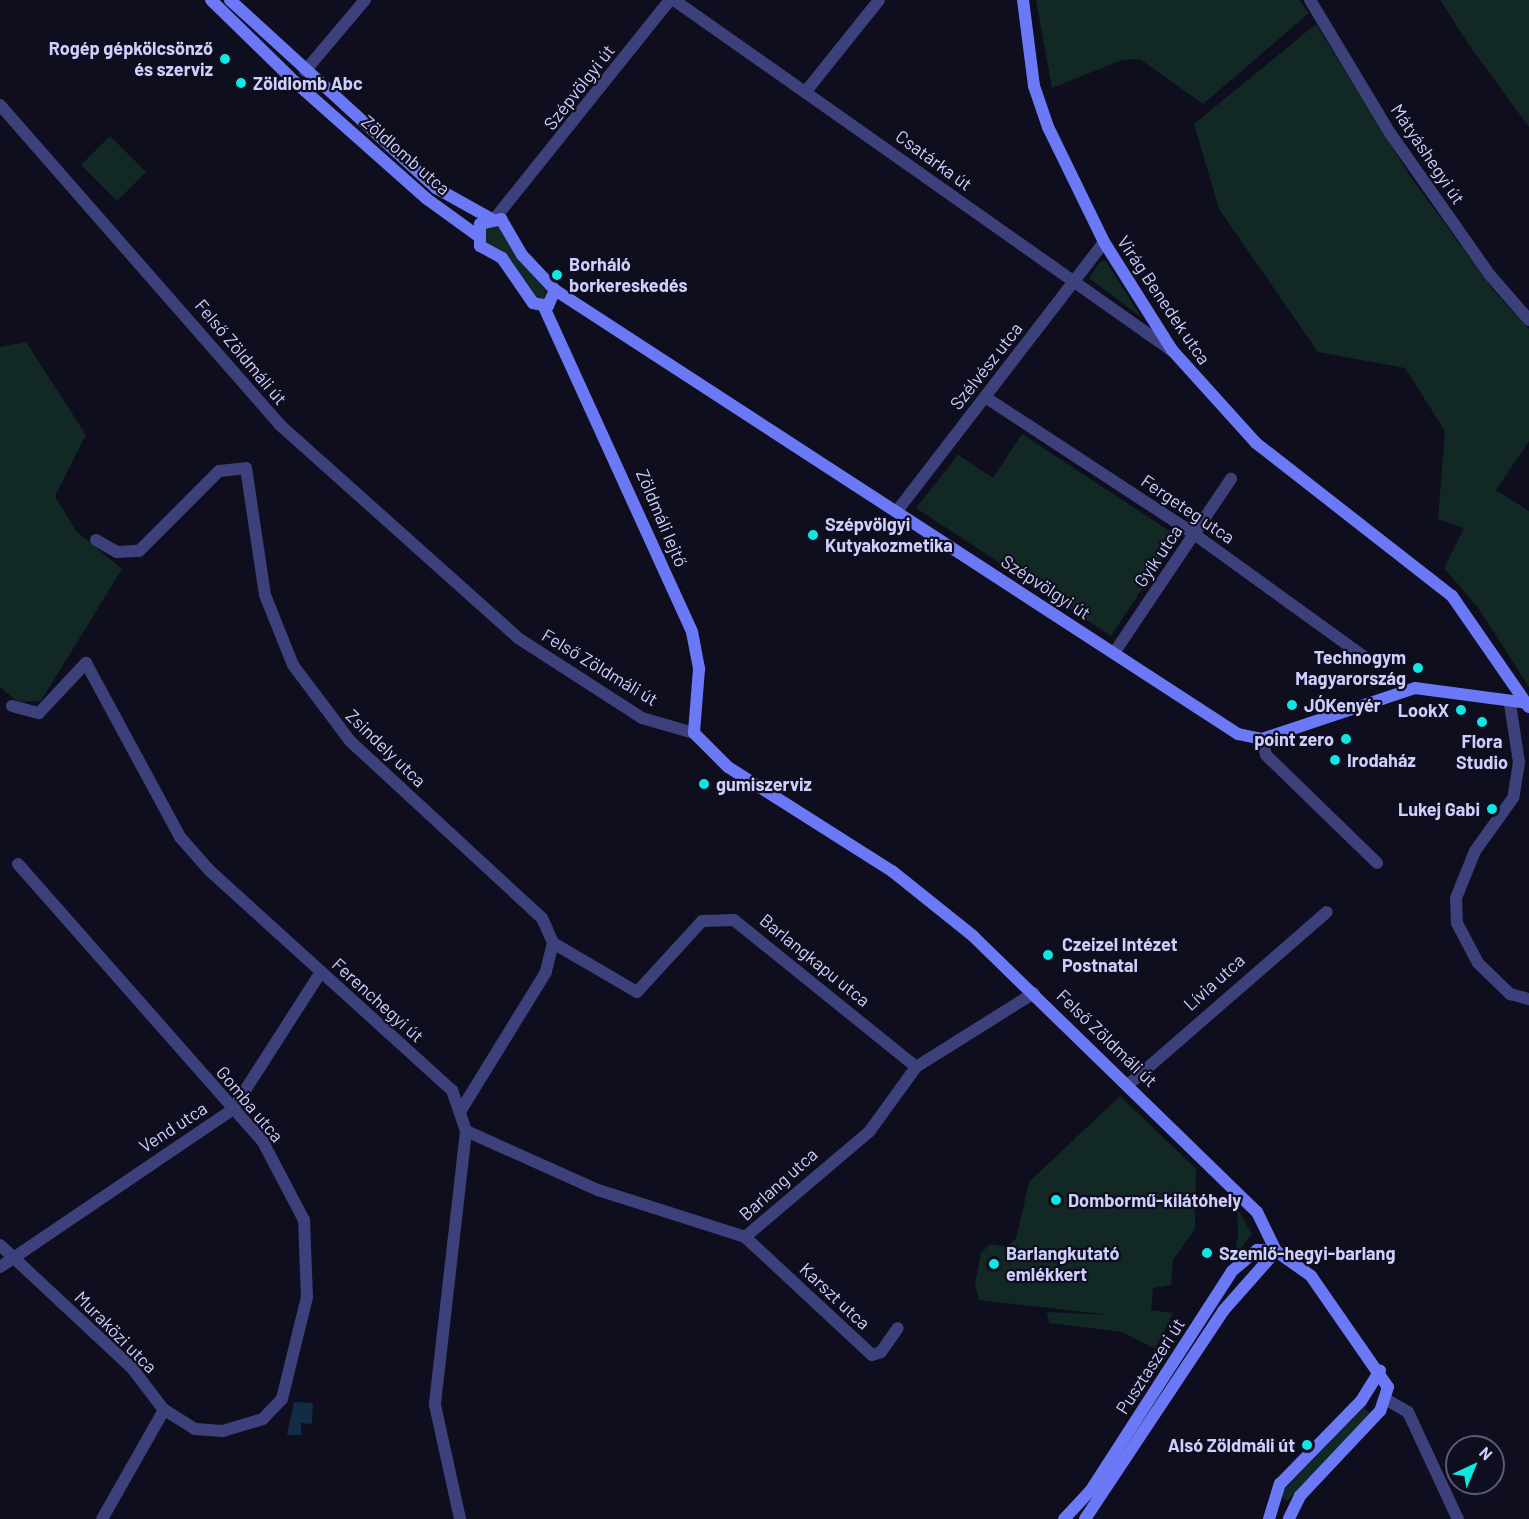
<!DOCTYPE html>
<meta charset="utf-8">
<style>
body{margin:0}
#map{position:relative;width:1529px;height:1519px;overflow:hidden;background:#0e0e1f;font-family:Barlow,sans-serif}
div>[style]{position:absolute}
.green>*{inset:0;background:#112824;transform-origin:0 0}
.water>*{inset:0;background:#112c44}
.street>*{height:12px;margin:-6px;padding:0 6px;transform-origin:6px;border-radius:6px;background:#3c417b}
.secondary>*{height:12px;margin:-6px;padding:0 6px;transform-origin:6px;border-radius:6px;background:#6c79f6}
.dots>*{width:16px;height:16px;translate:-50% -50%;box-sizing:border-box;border:3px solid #0e0e1f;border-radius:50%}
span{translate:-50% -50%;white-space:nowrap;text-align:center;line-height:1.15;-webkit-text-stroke:4.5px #0e0e1f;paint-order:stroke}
.poi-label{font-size:18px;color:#cecffc;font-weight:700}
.right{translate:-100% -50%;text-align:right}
.left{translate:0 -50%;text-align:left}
.street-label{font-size:18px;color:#cecffc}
.north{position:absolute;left:1445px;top:1435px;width:60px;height:60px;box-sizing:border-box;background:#0e0e1f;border:2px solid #5b5b77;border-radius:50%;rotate:44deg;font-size:16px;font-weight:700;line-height:24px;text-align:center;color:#cecffc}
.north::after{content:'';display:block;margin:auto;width:21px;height:27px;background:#0fe8e2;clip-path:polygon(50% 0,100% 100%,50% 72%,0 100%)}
</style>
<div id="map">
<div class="green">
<i style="clip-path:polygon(1036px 0,1299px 0,1309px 13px,1203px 104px,1140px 59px,1122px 60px,1052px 88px)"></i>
<i style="clip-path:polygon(1440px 0,1529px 0,1529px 127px,1469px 45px)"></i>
<i style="clip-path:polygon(1316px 24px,1410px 176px,1494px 291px,1529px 329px,1529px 441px,1496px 490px,1529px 511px,1529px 687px,1479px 609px,1444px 568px,1464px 528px,1438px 519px,1445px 431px,1405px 368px,1318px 352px,1219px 209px,1194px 124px)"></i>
<i style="left:110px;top:136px;width:51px;height:41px;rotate:45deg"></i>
<i style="clip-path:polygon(497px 223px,547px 290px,545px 299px,538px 300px,481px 237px,484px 228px)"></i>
<i style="clip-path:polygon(1101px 261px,1106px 261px,1141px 317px,1089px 278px)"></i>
<i style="clip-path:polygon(26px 342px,86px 435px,55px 496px,76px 531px,122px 569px,41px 701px,18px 702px,0 687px,0 347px)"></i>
<i style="clip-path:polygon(1022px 434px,1177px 536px,1111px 636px,916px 508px,958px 455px,993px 478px)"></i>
<i style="clip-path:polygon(1120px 1096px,1196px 1169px,1195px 1229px,1173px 1260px,1171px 1285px,1153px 1288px,1151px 1310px,1173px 1313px,1155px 1349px,1122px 1332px,1049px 1323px,1047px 1312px,1110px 1315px,979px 1300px,975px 1285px,981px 1253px,990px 1244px,1006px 1247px,1016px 1239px,1029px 1182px)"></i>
<i style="clip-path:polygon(1237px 1208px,1252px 1234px,1234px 1257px,1238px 1236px)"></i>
<i style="clip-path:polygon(1364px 1407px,1370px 1414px,1367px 1418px,1287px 1501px,1279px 1495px)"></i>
</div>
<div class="water">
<i style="clip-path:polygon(294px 1402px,313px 1403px,312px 1424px,301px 1423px,301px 1435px,287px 1435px)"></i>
</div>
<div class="street">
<i style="left:674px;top:0;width:608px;rotate:35.15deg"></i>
<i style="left:1310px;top:0;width:155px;rotate:59deg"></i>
<i style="left:1390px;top:133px;width:172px;rotate:54.9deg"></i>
<i style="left:1489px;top:274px;width:61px;rotate:49deg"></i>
<i style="left:305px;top:71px;width:93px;rotate:-49.8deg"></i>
<i style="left:807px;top:90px;width:115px;rotate:-51.3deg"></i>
<i style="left:0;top:105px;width:425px;rotate:48.8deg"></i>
<i style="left:280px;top:425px;width:319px;rotate:41.8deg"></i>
<i style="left:518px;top:638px;width:148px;rotate:32.8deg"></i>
<i style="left:642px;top:718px;width:54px;rotate:16.1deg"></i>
<i style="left:496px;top:217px;width:278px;rotate:-51.3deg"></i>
<i style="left:985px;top:397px;width:250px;rotate:33.2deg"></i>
<i style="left:1194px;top:534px;width:212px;rotate:35.8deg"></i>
<i style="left:897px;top:511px;width:339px;rotate:-52.4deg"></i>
<i style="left:96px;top:540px;width:24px;rotate:30deg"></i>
<i style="left:117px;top:552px;width:22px;rotate:-3deg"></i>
<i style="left:139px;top:551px;width:113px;rotate:-45deg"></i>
<i style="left:219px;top:471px;width:27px;rotate:-6deg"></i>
<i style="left:246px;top:468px;width:128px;rotate:81.5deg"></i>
<i style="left:265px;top:595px;width:75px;rotate:68.2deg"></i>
<i style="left:293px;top:665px;width:95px;rotate:53.1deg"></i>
<i style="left:350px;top:741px;width:261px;rotate:42.7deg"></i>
<i style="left:542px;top:918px;width:27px;rotate:66deg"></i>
<i style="left:553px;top:943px;width:30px;rotate:104deg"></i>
<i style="left:546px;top:972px;width:162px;rotate:121.6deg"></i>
<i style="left:1114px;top:653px;width:210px;rotate:-56.1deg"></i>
<i style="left:1510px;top:704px;width:59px;rotate:81.2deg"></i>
<i style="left:1519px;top:762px;width:36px;rotate:99deg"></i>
<i style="left:1513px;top:798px;width:65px;rotate:125.6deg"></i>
<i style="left:1475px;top:851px;width:51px;rotate:112deg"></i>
<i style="left:1456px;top:898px;width:25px;rotate:88deg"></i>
<i style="left:1457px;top:923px;width:45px;rotate:62.3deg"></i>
<i style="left:1478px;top:963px;width:45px;rotate:44.1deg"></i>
<i style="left:1510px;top:994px;width:20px;rotate:15deg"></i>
<i style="left:12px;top:706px;width:28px;rotate:15deg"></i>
<i style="left:39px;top:713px;width:69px;rotate:-46.8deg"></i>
<i style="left:86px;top:663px;width:198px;rotate:61.6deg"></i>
<i style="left:180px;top:837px;width:44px;rotate:48.7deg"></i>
<i style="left:209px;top:870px;width:328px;rotate:42.2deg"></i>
<i style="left:452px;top:1090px;width:43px;rotate:71.1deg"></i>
<i style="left:466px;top:1131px;width:276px;rotate:96.5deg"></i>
<i style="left:435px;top:1405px;width:117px;rotate:77.6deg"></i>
<i style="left:1262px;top:739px;width:16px;rotate:76deg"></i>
<i style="left:1266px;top:755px;width:155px;rotate:44.2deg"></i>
<i style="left:18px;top:864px;width:371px;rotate:48.6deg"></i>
<i style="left:263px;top:1142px;width:88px;rotate:62.3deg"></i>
<i style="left:304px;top:1220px;width:77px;rotate:87.8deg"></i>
<i style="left:307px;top:1297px;width:105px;rotate:103.8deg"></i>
<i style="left:282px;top:1399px;width:28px;rotate:134deg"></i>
<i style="left:263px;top:1419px;width:42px;rotate:163.3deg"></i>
<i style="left:223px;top:1431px;width:28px;rotate:-176deg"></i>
<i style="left:195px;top:1429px;width:36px;rotate:-148deg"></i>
<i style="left:553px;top:943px;width:97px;rotate:30.3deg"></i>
<i style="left:637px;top:992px;width:96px;rotate:-47.5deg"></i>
<i style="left:702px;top:921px;width:32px;rotate:-2deg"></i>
<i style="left:734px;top:920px;width:234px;rotate:38.9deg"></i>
<i style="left:1129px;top:1084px;width:262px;rotate:-41deg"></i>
<i style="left:466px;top:1131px;width:145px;rotate:24.1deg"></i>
<i style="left:598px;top:1190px;width:154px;rotate:17.7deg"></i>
<i style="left:745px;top:1237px;width:162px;rotate:-40.3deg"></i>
<i style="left:869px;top:1132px;width:80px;rotate:-54.1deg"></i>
<i style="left:916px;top:1067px;width:139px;rotate:-32.1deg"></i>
<i style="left:745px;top:1237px;width:173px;rotate:42.9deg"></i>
<i style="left:872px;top:1355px;width:9px;rotate:-18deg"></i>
<i style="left:881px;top:1352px;width:29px;rotate:-55deg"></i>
<i style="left:0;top:1245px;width:180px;rotate:43deg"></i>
<i style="left:132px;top:1368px;width:53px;rotate:52.7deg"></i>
<i style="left:164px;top:1410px;width:125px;rotate:119.6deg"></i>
<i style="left:0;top:1267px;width:282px;rotate:-34.1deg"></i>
<i style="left:233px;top:1109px;width:163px;rotate:-57.3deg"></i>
<i style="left:1387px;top:1400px;width:24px;rotate:30deg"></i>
<i style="left:1408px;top:1412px;width:118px;rotate:65deg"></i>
</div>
<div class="secondary">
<i style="left:211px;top:0;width:117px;rotate:44.3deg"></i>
<i style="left:295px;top:82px;width:176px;rotate:41.6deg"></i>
<i style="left:427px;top:199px;width:62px;rotate:35.8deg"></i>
<i style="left:230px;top:0;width:279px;rotate:42.4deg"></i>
<i style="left:436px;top:188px;width:62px;rotate:29.1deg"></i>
<i style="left:1023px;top:0;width:87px;rotate:82.7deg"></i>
<i style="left:1034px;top:86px;width:43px;rotate:71.1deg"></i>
<i style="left:1048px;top:127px;width:128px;rotate:64deg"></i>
<i style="left:1104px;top:242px;width:128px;rotate:57.8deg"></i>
<i style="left:1172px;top:350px;width:125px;rotate:47.9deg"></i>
<i style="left:1256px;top:443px;width:249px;rotate:38deg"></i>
<i style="left:1452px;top:596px;width:135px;rotate:55.3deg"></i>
<i style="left:555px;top:290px;width:17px;rotate:114deg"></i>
<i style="left:548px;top:306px;width:15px;rotate:-169deg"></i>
<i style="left:533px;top:303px;width:55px;rotate:-124.6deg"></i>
<i style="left:502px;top:258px;width:25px;rotate:-151deg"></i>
<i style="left:480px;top:246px;width:22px;rotate:-90deg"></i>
<i style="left:480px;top:224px;width:22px;rotate:-13deg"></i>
<i style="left:501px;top:219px;width:42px;rotate:59.7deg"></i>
<i style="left:522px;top:255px;width:48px;rotate:46.7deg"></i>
<i style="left:555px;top:290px;width:815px;rotate:33.03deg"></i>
<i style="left:1238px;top:734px;width:25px;rotate:12deg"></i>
<i style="left:1262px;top:739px;width:161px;rotate:-18.4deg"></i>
<i style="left:1415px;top:688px;width:113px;rotate:7.6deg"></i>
<i style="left:544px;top:307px;width:357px;rotate:65.5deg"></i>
<i style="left:692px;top:632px;width:38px;rotate:79deg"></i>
<i style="left:699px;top:669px;width:64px;rotate:94.5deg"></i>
<i style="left:694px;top:733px;width:48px;rotate:45deg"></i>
<i style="left:728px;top:767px;width:194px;rotate:32.4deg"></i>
<i style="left:892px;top:871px;width:104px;rotate:38.7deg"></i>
<i style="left:973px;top:936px;width:396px;rotate:44.2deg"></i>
<i style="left:1257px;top:1212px;width:43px;rotate:64deg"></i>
<i style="left:1064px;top:1519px;width:40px;rotate:-47deg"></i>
<i style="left:1091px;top:1490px;width:260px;rotate:-57.2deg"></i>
<i style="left:1232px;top:1271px;width:33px;rotate:-40deg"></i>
<i style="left:1257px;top:1250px;width:19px;rotate:3deg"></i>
<i style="left:1276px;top:1251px;width:43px;rotate:35.5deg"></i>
<i style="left:1311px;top:1276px;width:135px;rotate:55.3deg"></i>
<i style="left:1388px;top:1387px;width:25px;rotate:108deg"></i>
<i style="left:1380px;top:1411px;width:117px;rotate:133.3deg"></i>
<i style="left:1300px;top:1496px;width:25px;rotate:116deg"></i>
<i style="left:1085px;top:1519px;width:250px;rotate:-56.4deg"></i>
<i style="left:1223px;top:1311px;width:80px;rotate:-48.5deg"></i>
<i style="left:1269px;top:1519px;width:37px;rotate:-73deg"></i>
<i style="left:1280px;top:1484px;width:116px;rotate:-45.7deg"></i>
<i style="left:1361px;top:1401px;width:36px;rotate:-58deg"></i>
</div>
<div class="dots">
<i style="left:225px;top:59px;background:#0fe8e2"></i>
<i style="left:241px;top:83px;background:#0fe8e2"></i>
<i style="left:557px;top:275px;background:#0fe8e2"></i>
<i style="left:813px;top:535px;background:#0fe8e2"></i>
<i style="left:1418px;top:668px;background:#0fe8e2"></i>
<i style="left:1292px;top:705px;background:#0fe8e2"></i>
<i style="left:1461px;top:710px;background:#0fe8e2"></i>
<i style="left:1482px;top:722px;background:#0fe8e2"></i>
<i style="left:1346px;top:739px;background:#0fe8e2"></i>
<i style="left:1335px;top:760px;background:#0fe8e2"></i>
<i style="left:704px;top:784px;background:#0fe8e2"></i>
<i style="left:1492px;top:809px;background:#0fe8e2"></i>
<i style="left:1048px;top:955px;background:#0fe8e2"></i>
<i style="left:1056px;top:1200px;background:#0fe8e2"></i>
<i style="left:1207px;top:1253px;background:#0fe8e2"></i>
<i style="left:994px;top:1264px;background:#0fe8e2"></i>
<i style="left:1307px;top:1445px;background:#0fe8e2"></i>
</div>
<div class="poi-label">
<span class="right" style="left:213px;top:59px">Rogép gépkölcsönző<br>és szerviz</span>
<span class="left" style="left:253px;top:83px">Zöldlomb Abc</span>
<span class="left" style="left:569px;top:275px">Borháló<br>borkereskedés</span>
<span class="left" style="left:825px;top:535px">Szépvölgyi<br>Kutyakozmetika</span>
<span class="right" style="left:1406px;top:668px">Technogym<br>Magyarország</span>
<span class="left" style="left:1304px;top:705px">JÓKenyér</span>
<span class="right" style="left:1449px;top:710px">LookX</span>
<span class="right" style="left:1334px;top:739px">point zero</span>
<span style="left:1482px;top:752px">Flora<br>Studio</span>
<span class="left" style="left:1347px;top:760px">Irodaház</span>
<span class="left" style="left:716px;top:784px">gumiszerviz</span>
<span class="right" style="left:1480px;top:809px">Lukej Gabi</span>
<span class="left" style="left:1062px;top:955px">Czeizel Intézet<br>Postnatal</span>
<span class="left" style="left:1068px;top:1200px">Dombormű-kilátóhely</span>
<span class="left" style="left:1219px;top:1253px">Szemlő-hegyi-barlang</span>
<span class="left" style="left:1006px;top:1264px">Barlangkutató<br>emlékkert</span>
<span class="right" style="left:1295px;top:1445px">Alsó Zöldmáli út</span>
</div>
<div class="street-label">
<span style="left:579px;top:87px;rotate:-52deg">Szépvölgyi út</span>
<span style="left:1428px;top:154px;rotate:56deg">Mátyáshegyi út</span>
<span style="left:406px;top:155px;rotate:41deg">Zöldlomb utca</span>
<span style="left:934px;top:160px;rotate:36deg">Csatárka út</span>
<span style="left:1164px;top:300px;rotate:56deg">Virág Benedek utca</span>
<span style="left:241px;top:352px;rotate:50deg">Felső Zöldmáli út</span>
<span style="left:986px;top:366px;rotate:-52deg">Szélvész utca</span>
<span style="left:1188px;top:509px;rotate:34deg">Fergeteg utca</span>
<span style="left:662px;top:518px;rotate:67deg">Zöldmáli lejtő</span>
<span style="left:1158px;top:556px;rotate:-56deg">Gyík utca</span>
<span style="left:1046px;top:587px;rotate:33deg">Szépvölgyi út</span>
<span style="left:600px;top:667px;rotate:31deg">Felső Zöldmáli út</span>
<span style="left:386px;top:748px;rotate:44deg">Zsindely utca</span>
<span style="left:815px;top:960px;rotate:39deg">Barlangkapu utca</span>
<span style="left:1214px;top:982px;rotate:-42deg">Lívia utca</span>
<span style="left:378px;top:1000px;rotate:42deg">Ferenchegyi út</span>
<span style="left:1107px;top:1038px;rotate:44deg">Felső Zöldmáli út</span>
<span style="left:250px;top:1104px;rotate:50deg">Gomba utca</span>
<span style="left:173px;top:1127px;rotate:-33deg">Vend utca</span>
<span style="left:778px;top:1184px;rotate:-42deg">Barlang utca</span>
<span style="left:835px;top:1296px;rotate:43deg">Karszt utca</span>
<span style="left:116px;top:1332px;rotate:45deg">Muraközi utca</span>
<span style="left:1150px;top:1366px;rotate:-57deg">Pusztaszeri út</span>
</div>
<div class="north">N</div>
</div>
